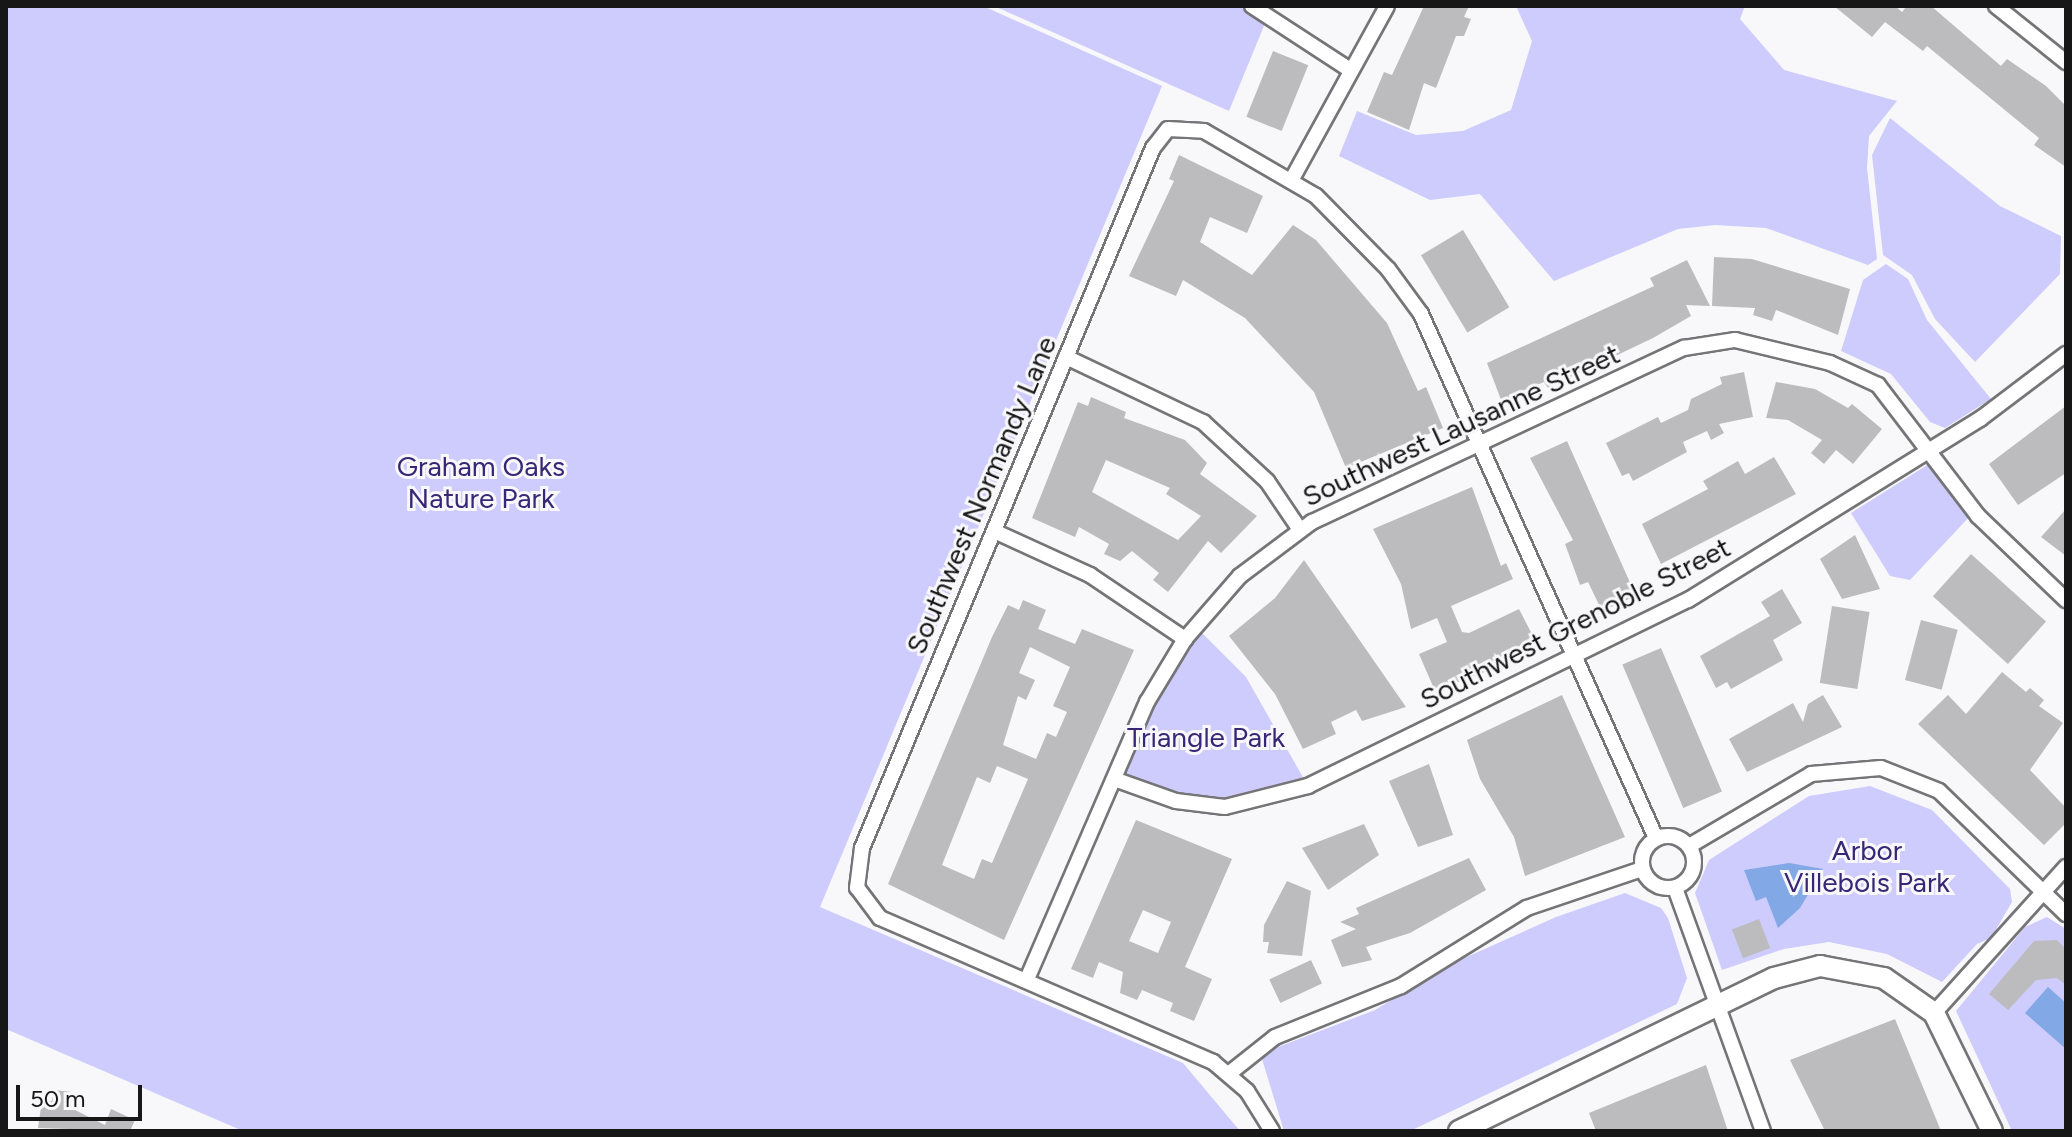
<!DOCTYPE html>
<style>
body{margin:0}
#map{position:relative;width:2072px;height:1137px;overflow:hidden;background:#f8f8fb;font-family:Figtree,sans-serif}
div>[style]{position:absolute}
.green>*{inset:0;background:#cecbfd}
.water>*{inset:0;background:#83a8e6}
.building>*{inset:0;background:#bcbcbf;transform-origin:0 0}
.roads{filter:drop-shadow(2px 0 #757578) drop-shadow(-2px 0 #757578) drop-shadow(0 2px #757578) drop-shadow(0 -2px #757578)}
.street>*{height:14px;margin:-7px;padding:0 7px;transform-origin:7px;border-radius:7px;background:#fff}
.street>.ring{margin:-7px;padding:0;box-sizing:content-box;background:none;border:14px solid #fff;border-radius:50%}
.secondary>*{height:20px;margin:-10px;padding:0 10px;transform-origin:10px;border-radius:10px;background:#fff}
span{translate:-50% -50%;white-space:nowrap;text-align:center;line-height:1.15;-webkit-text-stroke:6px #f8f8fb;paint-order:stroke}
.street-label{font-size:28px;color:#171717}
.park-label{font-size:28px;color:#382776}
.frame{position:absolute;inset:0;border:8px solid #171717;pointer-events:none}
.scale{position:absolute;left:16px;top:1085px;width:126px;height:36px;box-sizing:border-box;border:4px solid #171717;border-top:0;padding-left:10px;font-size:24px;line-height:28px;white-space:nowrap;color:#171717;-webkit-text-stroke:6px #f8f8fb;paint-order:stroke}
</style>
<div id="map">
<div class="green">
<i style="clip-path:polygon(6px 6px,983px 6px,1162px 86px,820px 907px,1183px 1063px,1240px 1131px,243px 1131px,6px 1029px)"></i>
<i style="clip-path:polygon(994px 6px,1244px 6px,1266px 21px,1229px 111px)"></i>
<i style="clip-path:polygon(1516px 6px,1745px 6px,1740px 19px,1784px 70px,1897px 101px,1869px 136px,1867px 168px,1877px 259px,1868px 265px,1766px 228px,1715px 225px,1678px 229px,1554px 281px,1480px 194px,1430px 200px,1339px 156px,1357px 111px,1416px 135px,1463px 131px,1511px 110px,1532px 41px)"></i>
<i style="clip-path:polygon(1890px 118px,2000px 206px,2061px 236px,2060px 274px,1975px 362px,1935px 319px,1912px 275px,1883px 255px,1872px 155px)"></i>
<i style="clip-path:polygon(1886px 264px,1908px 279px,1927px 320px,1991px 399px,1945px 428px,1930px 422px,1891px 374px,1841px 351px,1863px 280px)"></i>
<i style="clip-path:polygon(1932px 462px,1971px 515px,1910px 580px,1890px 576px,1851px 513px)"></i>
<i style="clip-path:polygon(1195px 626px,1246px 677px,1308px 786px,1225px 807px,1114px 779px,1147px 702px)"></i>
<i style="clip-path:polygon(1870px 786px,1932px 810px,2010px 889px,2012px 902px,1991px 938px,1977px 944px,1942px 982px,1887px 954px,1829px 942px,1784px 949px,1722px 970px,1695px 893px,1709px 860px,1809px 796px)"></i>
<i style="clip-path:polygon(1625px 893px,1661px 908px,1668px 918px,1687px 978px,1677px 1004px,1410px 1131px,1284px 1131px,1262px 1059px,1278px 1047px,1375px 1010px,1451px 964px,1556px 917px)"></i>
<i style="clip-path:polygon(2047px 917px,2066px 929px,2066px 1131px,2012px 1131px,1956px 1011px,2025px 927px)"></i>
</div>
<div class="water">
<i style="clip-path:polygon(1789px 863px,1823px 869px,1800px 908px,1778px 928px,1766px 897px,1756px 901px,1744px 870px)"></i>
<i style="clip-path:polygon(2048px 987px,2066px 1003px,2066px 1049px,2025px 1013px)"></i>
</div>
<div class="building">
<i style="clip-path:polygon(1424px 6px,1469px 6px,1464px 17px,1471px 19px,1464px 36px,1456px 36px,1436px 88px,1424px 83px,1409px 130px,1367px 112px,1384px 72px,1392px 75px)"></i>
<i style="clip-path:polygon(1834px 6px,1895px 6px,1902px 12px,1907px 6px,1931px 6px,2001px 66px,2007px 59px,2046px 86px,2066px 106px,2066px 167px,2034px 145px,2039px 138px,1927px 46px,1923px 51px,1885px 22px,1872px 37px)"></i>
<i style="left:1273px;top:51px;width:38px;height:71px;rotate:22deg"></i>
<i style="clip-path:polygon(1179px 155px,1263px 196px,1247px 233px,1210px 217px,1200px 242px,1252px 275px,1293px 225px,1316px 240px,1387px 323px,1418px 391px,1426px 387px,1443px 428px,1346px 468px,1314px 392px,1245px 318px,1183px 280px,1176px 296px,1129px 276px,1174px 181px,1169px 179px)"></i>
<i style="left:1463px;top:230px;width:90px;height:49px;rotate:59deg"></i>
<i style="clip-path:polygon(1714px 257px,1752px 259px,1850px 289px,1838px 335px,1776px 310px,1772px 321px,1753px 315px,1755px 308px,1712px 306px)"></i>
<i style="clip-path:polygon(1687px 260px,1710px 306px,1686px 305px,1691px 316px,1653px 338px,1548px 388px,1544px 382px,1517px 393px,1519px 398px,1503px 405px,1487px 363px,1654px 286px,1650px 278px)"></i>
<i style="clip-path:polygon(1744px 372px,1753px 417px,1719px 424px,1724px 433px,1711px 440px,1707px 431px,1683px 442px,1687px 452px,1633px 481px,1629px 473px,1622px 476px,1606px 443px,1658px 417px,1661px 423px,1688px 410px,1691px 399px,1722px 384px,1720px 377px)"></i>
<i style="clip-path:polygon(1776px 382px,1815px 389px,1848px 408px,1852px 404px,1882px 429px,1853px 464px,1836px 450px,1824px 464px,1811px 453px,1822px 440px,1788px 420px,1766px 418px)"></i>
<i style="clip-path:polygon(evenodd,1091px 397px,1126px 412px,1124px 418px,1185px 440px,1207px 463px,1200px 474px,1257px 516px,1221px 553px,1208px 541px,1168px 592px,1153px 580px,1159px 573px,1132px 551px,1120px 561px,1104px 554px,1109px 544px,1079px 527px,1075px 537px,1032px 518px,1078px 402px,1088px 406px,1091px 397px,1106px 460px,1170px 488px,1166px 494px,1201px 516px,1178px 540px,1092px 492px,1106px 460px)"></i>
<i style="clip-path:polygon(2066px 406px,2066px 473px,2018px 505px,1989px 464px)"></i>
<i style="clip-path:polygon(1567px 441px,1636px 596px,1602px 611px,1588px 582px,1580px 585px,1565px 544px,1573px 540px,1530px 458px)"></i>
<i style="clip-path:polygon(1774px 457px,1796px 494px,1661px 564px,1642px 524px,1708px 489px,1703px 481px,1738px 461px,1745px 474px)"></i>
<i style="clip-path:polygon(1472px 487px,1501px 566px,1506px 563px,1513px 579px,1451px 606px,1462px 632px,1469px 633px,1519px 609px,1534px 638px,1483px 667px,1485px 672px,1435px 691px,1419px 654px,1447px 642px,1437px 618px,1411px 629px,1401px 584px,1373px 529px)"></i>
<i style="clip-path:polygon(2066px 509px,2066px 556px,2041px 537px)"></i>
<i style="clip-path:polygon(1855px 535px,1880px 589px,1842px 599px,1820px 559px)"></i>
<i style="left:1971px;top:554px;width:101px;height:57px;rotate:42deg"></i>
<i style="clip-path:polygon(1304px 560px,1406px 707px,1362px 721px,1356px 710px,1331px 722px,1336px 734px,1303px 749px,1275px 694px,1229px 636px,1275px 598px)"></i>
<i style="clip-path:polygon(1782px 589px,1802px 623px,1773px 640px,1783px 660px,1731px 689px,1727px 682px,1716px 688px,1700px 656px,1770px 616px,1761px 602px)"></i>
<i style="clip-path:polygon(evenodd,1023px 600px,1046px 610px,1038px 629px,1075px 644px,1082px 629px,1134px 650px,1004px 940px,888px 884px,992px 637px,1008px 605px,1019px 610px,1023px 600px,1030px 647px,1070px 667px,1053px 706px,1067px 712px,1056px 737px,1047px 733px,1036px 759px,1003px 745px,1018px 696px,1026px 700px,1035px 680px,1019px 673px,1030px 647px,1023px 600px,997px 766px,1028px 779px,992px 863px,982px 859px,974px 879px,942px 865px,977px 777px,990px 783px,997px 766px)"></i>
<i style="left:1832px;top:606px;width:38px;height:78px;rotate:9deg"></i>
<i style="left:1921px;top:620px;width:38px;height:62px;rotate:15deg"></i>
<i style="left:1661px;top:648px;width:156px;height:42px;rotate:67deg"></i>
<i style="clip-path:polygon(2002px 672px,2026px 692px,2030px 688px,2044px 700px,2039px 706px,2063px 723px,2030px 770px,2066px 808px,2066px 823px,2044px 845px,1918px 724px,1948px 695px,1966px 714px)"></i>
<i style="clip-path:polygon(1562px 695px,1625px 837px,1525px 876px,1514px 837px,1480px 779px,1467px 740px)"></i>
<i style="clip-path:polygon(1823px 695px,1842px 727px,1747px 772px,1729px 739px,1793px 703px,1803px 722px,1808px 704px)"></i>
<i style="clip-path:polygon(1429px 764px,1453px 835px,1418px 847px,1389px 781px)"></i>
<i style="clip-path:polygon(evenodd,1136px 820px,1232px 859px,1185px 967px,1212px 979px,1194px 1021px,1170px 1011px,1173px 1003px,1142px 990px,1137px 1000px,1120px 993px,1123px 972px,1099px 962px,1093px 978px,1071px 969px,1136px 820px,1143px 910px,1171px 922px,1158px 953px,1129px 941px,1143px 910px)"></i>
<i style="clip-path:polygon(1364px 824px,1379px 855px,1328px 890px,1302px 848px)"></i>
<i style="clip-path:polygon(1469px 858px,1486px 890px,1410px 933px,1366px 947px,1372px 960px,1342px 967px,1331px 940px,1356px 929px,1340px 922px,1359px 914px,1356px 908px)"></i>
<i style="clip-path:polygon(1287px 881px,1311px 891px,1302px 956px,1267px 953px,1269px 942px,1263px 942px,1264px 925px)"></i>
<i style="left:1759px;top:919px;width:31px;height:29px;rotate:69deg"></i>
<i style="clip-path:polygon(2057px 940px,2066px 949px,2066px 985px,2057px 978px,2036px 980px,2008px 1010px,1989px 994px,2034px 941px)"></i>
<i style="left:1311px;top:960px;width:26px;height:46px;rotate:65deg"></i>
<i style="clip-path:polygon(1895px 1019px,1941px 1131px,1825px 1131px,1790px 1060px)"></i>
<i style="clip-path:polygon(1706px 1065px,1728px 1131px,1596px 1131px,1589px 1113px)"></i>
<i style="clip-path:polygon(54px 1090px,72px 1092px,73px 1109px,105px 1125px,111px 1109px,135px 1120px,130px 1131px,38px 1128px,42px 1100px,52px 1101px)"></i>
</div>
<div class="roads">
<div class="street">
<i style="left:1252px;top:6px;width:117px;rotate:33.1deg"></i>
<i style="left:1996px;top:6px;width:90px;rotate:38.7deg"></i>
<i style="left:1292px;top:179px;width:197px;rotate:-61.2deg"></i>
<i style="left:1066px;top:357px;width:152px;rotate:25.4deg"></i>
<i style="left:1203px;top:422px;width:87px;rotate:42.7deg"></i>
<i style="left:1267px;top:481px;width:59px;rotate:56deg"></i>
<i style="left:994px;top:531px;width:106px;rotate:24.6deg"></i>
<i style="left:1090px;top:575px;width:115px;rotate:34deg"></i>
<i style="left:1114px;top:779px;width:66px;rotate:19.5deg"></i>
<i style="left:1176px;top:801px;width:49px;rotate:7deg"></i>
<i style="left:1225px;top:807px;width:86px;rotate:-14.2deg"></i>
<i style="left:1308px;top:786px;width:423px;rotate:-26.1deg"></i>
<i style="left:1688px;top:600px;width:344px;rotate:-31.8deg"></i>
<i style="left:1980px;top:419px;width:108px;rotate:-37.1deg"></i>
<i class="ring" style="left:1642px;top:836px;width:38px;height:38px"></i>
<i style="left:1689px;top:846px;width:142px;rotate:-30.5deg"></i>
<i style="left:1811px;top:774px;width:70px;rotate:-4.9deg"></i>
<i style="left:1881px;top:768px;width:62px;rotate:21.6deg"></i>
<i style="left:1939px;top:791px;width:177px;rotate:44.1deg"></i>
<i style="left:1675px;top:888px;width:258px;rotate:70.1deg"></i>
<i style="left:1027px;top:979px;width:302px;rotate:-66.6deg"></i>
<i style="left:1147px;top:702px;width:74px;rotate:-58.9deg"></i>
<i style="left:1185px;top:639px;width:84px;rotate:-48.9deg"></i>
<i style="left:1240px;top:576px;width:90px;rotate:-36.9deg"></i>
<i style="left:1312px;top:522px;width:411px;rotate:-25.1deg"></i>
<i style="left:1684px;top:348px;width:52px;rotate:-8.9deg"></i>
<i style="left:1735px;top:340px;width:98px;rotate:13.6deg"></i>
<i style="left:1830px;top:363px;width:53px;rotate:24.6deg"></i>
<i style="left:1878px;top:385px;width:165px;rotate:52.6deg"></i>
<i style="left:1978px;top:516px;width:122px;rotate:43.7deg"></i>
<i style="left:1934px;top:1013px;width:197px;rotate:-47.9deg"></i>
<i style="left:1231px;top:1072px;width:56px;rotate:-38.5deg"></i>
<i style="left:1275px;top:1037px;width:136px;rotate:-22deg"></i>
<i style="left:1401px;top:986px;width:148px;rotate:-31.8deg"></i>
<i style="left:1527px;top:908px;width:121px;rotate:-18.7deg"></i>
<i style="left:1272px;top:1131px;width:47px;rotate:-122deg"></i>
<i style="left:1247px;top:1091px;width:45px;rotate:-139.5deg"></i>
<i style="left:1213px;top:1062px;width:363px;rotate:-156.6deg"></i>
<i style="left:880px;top:918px;width:38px;rotate:-127deg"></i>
<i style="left:857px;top:888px;width:40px;rotate:-82.9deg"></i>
<i style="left:862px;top:848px;width:758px;rotate:-67.43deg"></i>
<i style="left:1153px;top:148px;width:24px;rotate:-52deg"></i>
<i style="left:1168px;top:129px;width:36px;rotate:3deg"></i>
<i style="left:1204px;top:131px;width:129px;rotate:30.1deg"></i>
<i style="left:1316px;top:196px;width:103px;rotate:45.4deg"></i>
<i style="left:1388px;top:269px;width:56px;rotate:53.7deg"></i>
<i style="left:1421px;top:314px;width:574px;rotate:65.85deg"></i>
</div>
<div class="secondary">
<i style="left:1459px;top:1131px;width:350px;rotate:-25.9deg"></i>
<i style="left:1774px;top:978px;width:48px;rotate:-14.6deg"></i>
<i style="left:1820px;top:966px;width:65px;rotate:10.6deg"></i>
<i style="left:1884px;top:978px;width:61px;rotate:35deg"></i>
<i style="left:1934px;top:1013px;width:131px;rotate:63.8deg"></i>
</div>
</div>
<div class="street-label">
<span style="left:1461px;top:425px;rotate:-25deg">Southwest Lausanne Street</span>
<span style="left:981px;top:495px;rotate:-67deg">Southwest Normandy Lane</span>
<span style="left:1575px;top:623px;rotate:-27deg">Southwest Grenoble Street</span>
</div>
<div class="park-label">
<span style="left:481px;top:482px">Graham Oaks<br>Nature Park</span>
<span style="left:1206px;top:737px">Triangle Park</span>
<span style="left:1867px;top:866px">Arbor<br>Villebois Park</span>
</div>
<div class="frame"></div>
<div class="scale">50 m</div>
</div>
